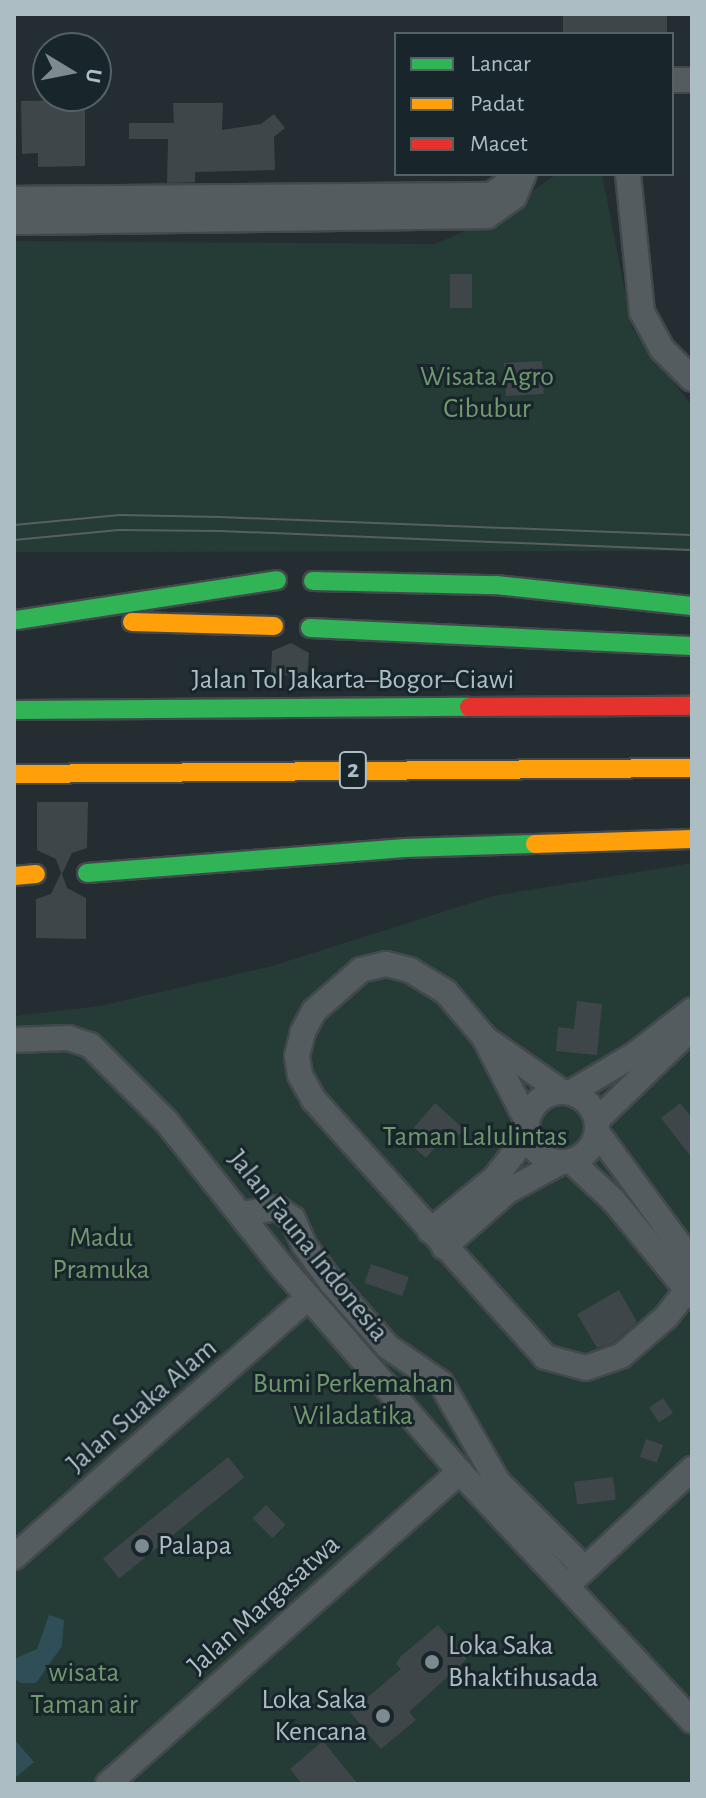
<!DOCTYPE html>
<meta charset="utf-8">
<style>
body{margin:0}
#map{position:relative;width:706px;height:1798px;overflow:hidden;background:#242d31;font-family:"Alegreya Sans",sans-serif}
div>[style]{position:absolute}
.green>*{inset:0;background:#253b35}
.water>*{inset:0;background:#304e57}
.building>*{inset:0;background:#3e4649;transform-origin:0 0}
.roads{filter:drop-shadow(2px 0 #42494c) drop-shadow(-2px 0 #42494c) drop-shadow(0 2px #42494c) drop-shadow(0 -2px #42494c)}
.street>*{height:24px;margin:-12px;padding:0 12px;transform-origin:12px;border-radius:12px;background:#545c60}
.street>.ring{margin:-12px;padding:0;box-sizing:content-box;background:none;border:24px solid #545c60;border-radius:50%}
.fast>*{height:18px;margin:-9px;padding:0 9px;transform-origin:9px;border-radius:9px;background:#30b455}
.slow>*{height:18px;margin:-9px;padding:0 9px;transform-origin:9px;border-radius:9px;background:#ff9f0a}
.jam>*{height:18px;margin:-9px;padding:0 9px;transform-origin:9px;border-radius:9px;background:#e5322d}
.tram>*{height:2px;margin:-1px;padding:0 1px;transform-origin:1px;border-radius:1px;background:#575f63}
.dots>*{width:22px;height:22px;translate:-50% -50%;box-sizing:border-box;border:4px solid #18262b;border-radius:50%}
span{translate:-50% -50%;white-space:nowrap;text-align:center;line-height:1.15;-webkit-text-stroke:6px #18262b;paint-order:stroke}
.shield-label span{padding:2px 6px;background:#18262b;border:2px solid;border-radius:6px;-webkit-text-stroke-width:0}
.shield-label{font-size:26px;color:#adbdc4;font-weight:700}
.park-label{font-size:28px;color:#70996d}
.street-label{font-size:28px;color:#adbdc4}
.poi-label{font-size:28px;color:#adbdc4}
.left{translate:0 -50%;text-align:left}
.right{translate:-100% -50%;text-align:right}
.frame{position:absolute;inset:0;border:16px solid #adbdc4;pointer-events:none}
.legend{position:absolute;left:394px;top:32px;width:280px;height:144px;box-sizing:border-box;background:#18262b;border:2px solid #546268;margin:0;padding:10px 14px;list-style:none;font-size:24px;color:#adbdc4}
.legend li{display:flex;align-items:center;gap:16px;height:40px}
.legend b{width:40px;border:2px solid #546268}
.north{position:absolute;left:32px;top:32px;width:80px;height:80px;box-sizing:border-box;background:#18262b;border:2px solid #546268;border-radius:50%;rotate:100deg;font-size:22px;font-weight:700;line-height:32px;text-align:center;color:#adbdc4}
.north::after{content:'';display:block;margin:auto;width:28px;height:36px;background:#7d8b91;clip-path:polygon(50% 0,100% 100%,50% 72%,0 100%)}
</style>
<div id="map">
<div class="green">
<i style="clip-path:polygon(557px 174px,602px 174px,632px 327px,692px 406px,692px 551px,14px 552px,14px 241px,435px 244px,489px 221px)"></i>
<i style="clip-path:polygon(692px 863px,692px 1784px,14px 1784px,14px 1016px,100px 1006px,272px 966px,493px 896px)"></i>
</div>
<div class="water">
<i style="clip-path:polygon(49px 1615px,64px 1620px,62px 1646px,36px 1683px,21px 1683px,14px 1679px,14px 1659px,37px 1649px)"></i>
<i style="clip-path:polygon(14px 1739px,34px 1762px,14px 1779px)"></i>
</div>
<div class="building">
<i style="left:563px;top:14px;width:104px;height:20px"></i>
<i style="clip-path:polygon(85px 100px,85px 166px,38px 167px,38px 153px,22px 154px,21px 101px)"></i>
<i style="clip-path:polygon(173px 103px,223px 103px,222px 130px,261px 124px,274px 114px,285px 128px,274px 137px,275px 170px,195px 172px,195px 182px,167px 183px,168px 139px,129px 139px,129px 123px,174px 123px)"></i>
<i style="left:450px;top:274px;width:22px;height:34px"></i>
<i style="left:542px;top:361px;width:33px;height:38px;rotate:87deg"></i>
<i style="clip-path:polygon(291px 643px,309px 653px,307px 677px,271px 674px,272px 651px)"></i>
<i style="clip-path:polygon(37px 802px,88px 802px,87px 848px,72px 853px,62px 874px,67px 888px,86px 898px,86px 939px,36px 938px,36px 899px,51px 894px,61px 873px,56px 859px,37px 850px)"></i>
<i style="clip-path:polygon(577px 1001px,602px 1004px,597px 1055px,556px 1051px,558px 1027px,574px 1029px)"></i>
<i style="clip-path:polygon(435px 1103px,464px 1129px,448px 1148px,441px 1141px,426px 1158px,404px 1139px)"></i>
<i style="clip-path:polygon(680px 1103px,692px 1118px,692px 1158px,661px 1118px)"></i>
<i style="left:371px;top:1264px;width:40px;height:20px;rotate:19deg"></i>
<i style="clip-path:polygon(619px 1290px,637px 1322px,613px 1343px,597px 1348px,577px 1314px)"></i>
<i style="left:663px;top:1398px;width:18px;height:17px;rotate:56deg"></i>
<i style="left:646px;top:1439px;width:18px;height:19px;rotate:19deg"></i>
<i style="left:228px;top:1457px;width:26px;height:161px;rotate:51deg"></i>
<i style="left:613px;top:1477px;width:23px;height:39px;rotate:83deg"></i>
<i style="left:266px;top:1505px;width:28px;height:19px;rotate:45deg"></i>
<i style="clip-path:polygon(438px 1625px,467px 1659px,409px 1712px,416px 1720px,381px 1749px,350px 1712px,401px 1669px,396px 1664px,401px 1656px)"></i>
<i style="clip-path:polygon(323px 1741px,358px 1784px,302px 1784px,290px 1769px)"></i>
</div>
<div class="roads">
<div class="street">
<i style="left:672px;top:80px;width:20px"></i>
<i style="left:628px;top:174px;width:139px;rotate:84.2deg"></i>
<i style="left:642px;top:312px;width:42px;rotate:61.6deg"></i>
<i style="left:662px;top:349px;width:42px;rotate:45deg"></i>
<i style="left:14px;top:199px;width:477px;rotate:-0.5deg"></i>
<i style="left:491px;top:195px;width:32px;rotate:-35deg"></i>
<i style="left:14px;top:222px;width:473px;rotate:-0.7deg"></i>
<i style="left:487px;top:216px;width:33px;rotate:-35deg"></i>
<i style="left:514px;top:197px;width:25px;rotate:-67deg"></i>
<i style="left:14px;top:1040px;width:54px;rotate:-2.1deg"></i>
<i style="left:68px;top:1038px;width:23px;rotate:18deg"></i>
<i style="left:90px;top:1045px;width:107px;rotate:45deg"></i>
<i style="left:166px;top:1121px;width:180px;rotate:51.5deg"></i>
<i style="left:278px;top:1262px;width:278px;rotate:49.1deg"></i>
<i style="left:460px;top:1472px;width:340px;rotate:47deg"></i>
<i style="left:489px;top:1041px;width:89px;rotate:34.9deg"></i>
<i class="ring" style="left:527px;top:1092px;width:46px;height:46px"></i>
<i style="left:570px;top:1093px;width:78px;rotate:-30.8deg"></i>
<i style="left:637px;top:1053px;width:70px;rotate:-38deg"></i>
<i style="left:597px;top:1120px;width:132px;rotate:-44.1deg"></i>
<i style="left:527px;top:1121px;width:94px;rotate:-117.1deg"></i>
<i style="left:484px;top:1037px;width:59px;rotate:-130.2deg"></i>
<i style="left:446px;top:992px;width:42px;rotate:-148.6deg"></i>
<i style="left:410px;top:970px;width:25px;rotate:-166deg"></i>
<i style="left:386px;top:964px;width:26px;rotate:167deg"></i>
<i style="left:361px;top:970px;width:62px;rotate:138.9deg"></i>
<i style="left:314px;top:1011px;width:24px;rotate:118deg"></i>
<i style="left:303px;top:1032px;width:25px;rotate:104deg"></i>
<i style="left:297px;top:1056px;width:19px;rotate:81deg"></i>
<i style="left:300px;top:1075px;width:29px;rotate:61deg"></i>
<i style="left:314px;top:1100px;width:346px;rotate:48deg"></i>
<i style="left:545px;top:1357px;width:42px;rotate:15deg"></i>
<i style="left:586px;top:1368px;width:37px;rotate:-19deg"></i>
<i style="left:621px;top:1356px;width:60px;rotate:-40.9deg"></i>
<i style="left:666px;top:1317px;width:42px;rotate:-51.8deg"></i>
<i style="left:597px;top:1132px;width:161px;rotate:53.8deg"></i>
<i style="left:571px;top:1161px;width:59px;rotate:42.9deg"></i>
<i style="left:614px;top:1201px;width:123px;rotate:50.6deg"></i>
<i style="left:243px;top:1214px;width:35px;rotate:-10deg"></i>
<i style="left:277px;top:1208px;width:19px;rotate:35deg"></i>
<i style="left:293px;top:1219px;width:28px;rotate:67deg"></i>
<i style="left:304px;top:1245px;width:46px;rotate:53.9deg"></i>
<i style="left:331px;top:1282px;width:86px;rotate:48.8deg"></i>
<i style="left:388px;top:1347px;width:64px;rotate:34.2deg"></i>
<i style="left:441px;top:1383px;width:114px;rotate:60.1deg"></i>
<i style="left:498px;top:1482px;width:122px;rotate:45deg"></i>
<i style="left:430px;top:1231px;width:84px;rotate:-39.2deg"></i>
<i style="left:495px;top:1178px;width:54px;rotate:-52.5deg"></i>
<i style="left:444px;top:1247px;width:85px;rotate:-41.2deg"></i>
<i style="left:508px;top:1191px;width:60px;rotate:-28.7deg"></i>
<i style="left:14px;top:1557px;width:392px;rotate:-41.4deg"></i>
<i style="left:573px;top:1580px;width:163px;rotate:-43deg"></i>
<i style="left:108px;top:1784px;width:470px;rotate:-41.6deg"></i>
</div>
<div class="fast">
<i style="left:313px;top:581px;width:183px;rotate:1.3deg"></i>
<i style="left:496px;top:585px;width:197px;rotate:6.1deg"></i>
<i style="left:17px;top:620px;width:263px;rotate:-8.7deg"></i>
<i style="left:310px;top:628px;width:382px;rotate:2.7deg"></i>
<i style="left:14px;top:710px;width:455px;rotate:-0.4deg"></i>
<i style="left:87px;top:873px;width:319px;rotate:-4.5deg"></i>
<i style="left:405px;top:848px;width:130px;rotate:-1.8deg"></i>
</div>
<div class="slow">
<i style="left:132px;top:622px;width:142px;rotate:1.6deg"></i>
<i style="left:14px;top:774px;width:678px;rotate:-0.51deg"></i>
<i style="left:535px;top:844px;width:157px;rotate:-1.8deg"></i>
<i style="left:14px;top:876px;width:22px;rotate:-5deg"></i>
</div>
<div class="jam">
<i style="left:469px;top:707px;width:223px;rotate:-0.3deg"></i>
</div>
</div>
<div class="tram">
<i style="left:14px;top:525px;width:106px;rotate:-5.4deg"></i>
<i style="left:120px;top:515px;width:100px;rotate:1.1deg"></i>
<i style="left:220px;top:517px;width:472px;rotate:2.2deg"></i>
<i style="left:14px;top:540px;width:105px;rotate:-5.4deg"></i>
<i style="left:119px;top:530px;width:101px;rotate:0.6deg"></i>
<i style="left:220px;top:531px;width:472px;rotate:2.3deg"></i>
</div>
<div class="dots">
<i style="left:142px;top:1546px;background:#7d8b91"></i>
<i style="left:432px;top:1662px;background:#7d8b91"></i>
<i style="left:383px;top:1716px;background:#7d8b91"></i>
</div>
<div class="shield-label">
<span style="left:353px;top:770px">2</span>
</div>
<div class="park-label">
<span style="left:487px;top:393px">Wisata Agro<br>Cibubur</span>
<span style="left:475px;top:1137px">Taman Lalulintas</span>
<span style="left:101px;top:1254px">Madu<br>Pramuka</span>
<span style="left:353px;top:1400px">Bumi Perkemahan<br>Wiladatika</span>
<span style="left:84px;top:1689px">wisata<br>Taman air</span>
</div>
<div class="street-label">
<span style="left:353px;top:680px">Jalan Tol Jakarta–Bogor–Ciawi</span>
<span style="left:308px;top:1246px;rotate:51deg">Jalan Fauna Indonesia</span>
<span style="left:142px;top:1406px;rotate:-41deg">Jalan Suaka Alam</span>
<span style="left:264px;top:1605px;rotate:-42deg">Jalan Margasatwa</span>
</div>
<div class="poi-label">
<span class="left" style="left:158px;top:1546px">Palapa</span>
<span class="left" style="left:448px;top:1662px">Loka Saka<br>Bhaktihusada</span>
<span class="right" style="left:367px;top:1716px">Loka Saka<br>Kencana</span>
</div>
<div class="frame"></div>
<ul class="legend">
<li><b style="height:10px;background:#30b455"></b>Lancar</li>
<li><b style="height:10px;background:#ff9f0a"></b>Padat</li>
<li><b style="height:10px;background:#e5322d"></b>Macet</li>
</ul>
<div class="north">U</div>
</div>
